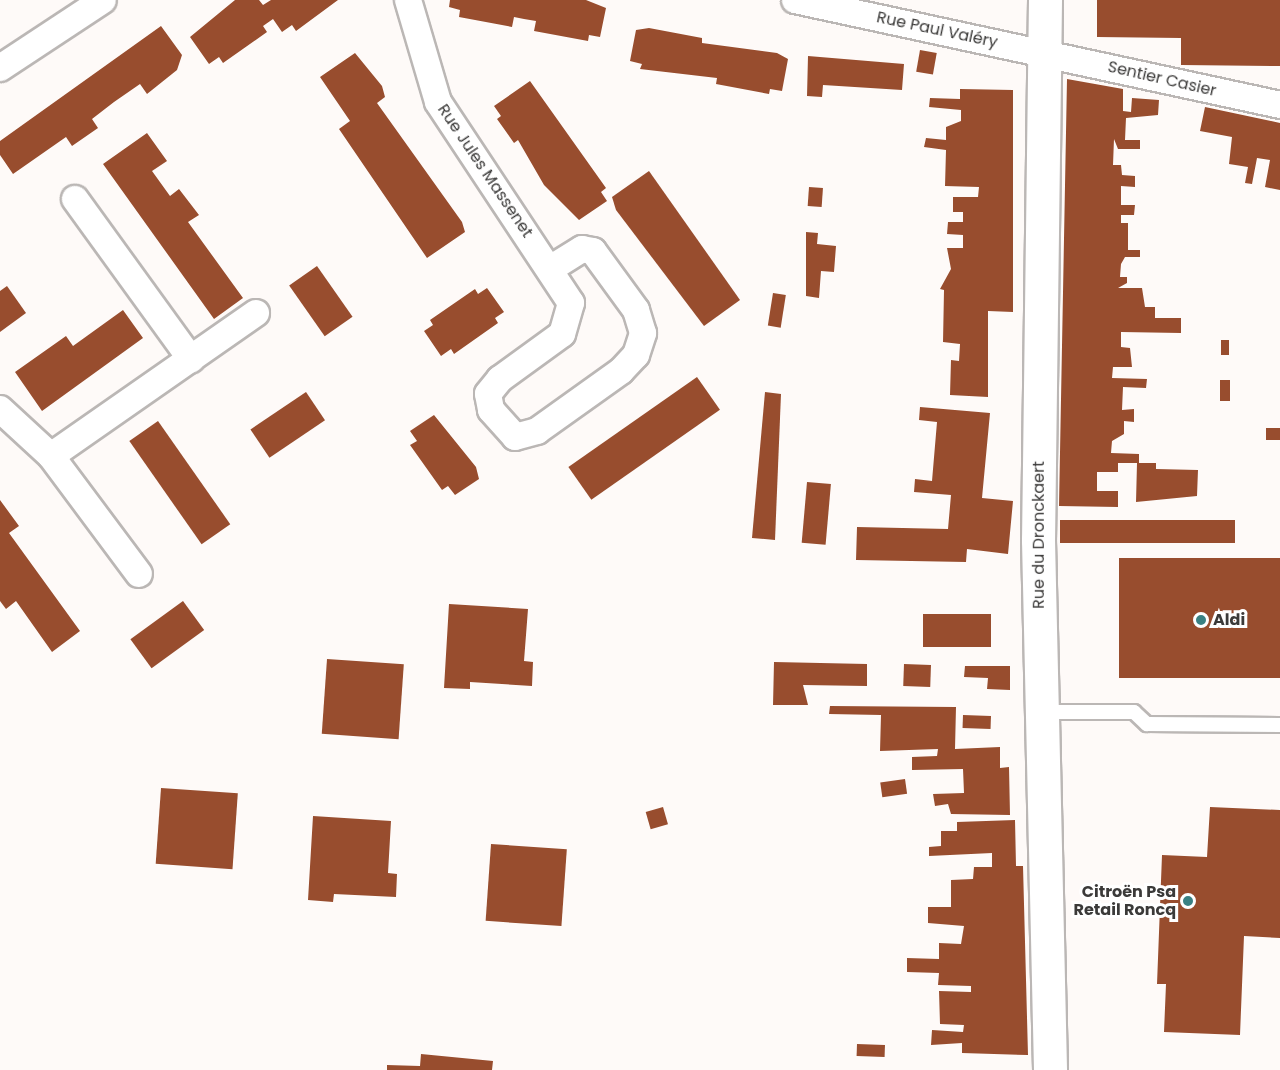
<!DOCTYPE html>
<meta charset="utf-8">
<style>
body{margin:0}
#map{position:relative;width:1280px;height:1070px;overflow:hidden;background:#fefaf8;font-family:Poppins,sans-serif}
div>[style]{position:absolute}
.building>*{inset:0;background:#984d2e;transform-origin:0 0}
.roads{filter:drop-shadow(2px 0 #bbb7b5) drop-shadow(-2px 0 #bbb7b5) drop-shadow(0 2px #bbb7b5) drop-shadow(0 -2px #bbb7b5)}
.service>*{height:14px;margin:-7px;padding:0 7px;transform-origin:7px;border-radius:7px;background:#fff}
.minor>*{height:26px;margin:-13px;padding:0 13px;transform-origin:13px;border-radius:13px;background:#fff}
.secondary>*{height:33px;margin:-16.5px;padding:0 16.5px;transform-origin:16.5px;border-radius:16.5px;background:#fff}
.dots>*{width:16px;height:16px;translate:-50% -50%;box-sizing:border-box;border:3px solid #fff;border-radius:50%}
span{translate:-50% -50%;white-space:nowrap;text-align:center;line-height:1.15;-webkit-text-stroke:6px #fff;paint-order:stroke}
.street-label{font-size:16px;color:#3b3a39}
.poi-label{font-size:16px;color:#3b3a39;font-weight:700}
.left{translate:0 -50%;text-align:left}
.right{translate:-100% -50%;text-align:right}
</style>
<div id="map">
<div class="building">
<i style="clip-path:polygon(235px 0,259px 0,263px 5px,271px 0,338px 0,296px 31px,292px 25px,282px 32px,273px 19px,263px 26px,267px 32px,223px 63px,219px 57px,209px 64px,190px 37px)"></i>
<i style="clip-path:polygon(450px 0,586px 0,606px 8px,600px 37px,589px 35px,588px 41px,534px 31px,536px 21px,524px 19px,514px 17px,512px 27px,459px 17px,460px 10px,449px 7px)"></i>
<i style="clip-path:polygon(1097px 0,1280px 0,1280px 66px,1181px 65px,1181px 38px,1097px 37px)"></i>
<i style="clip-path:polygon(161px 26px,182px 55px,177px 70px,147px 94px,140px 84px,114px 102px,92px 119px,98px 128px,72px 146px,66px 137px,13px 174px,0 155px,0 141px)"></i>
<i style="clip-path:polygon(649px 28px,702px 38px,702px 43px,777px 53px,788px 59px,782px 91px,770px 89px,769px 94px,716px 84px,717px 78px,640px 69px,642px 64px,630px 61px,636px 30px)"></i>
<i style="left:920px;top:50px;width:17px;height:22px;rotate:10deg"></i>
<i style="clip-path:polygon(355px 53px,382px 86px,385px 97px,377px 103px,462px 222px,465px 232px,427px 258px,339px 129px,350px 121px,320px 77px)"></i>
<i style="clip-path:polygon(808px 56px,904px 64px,902px 90px,823px 85px,822px 97px,807px 96px)"></i>
<i style="clip-path:polygon(1067px 79px,1123px 89px,1123px 111px,1131px 112px,1132px 98px,1159px 100px,1158px 115px,1126px 118px,1125px 140px,1140px 140px,1140px 149px,1118px 149px,1114px 139px,1113px 165px,1121px 165px,1122px 175px,1135px 176px,1135px 187px,1121px 186px,1121px 205px,1135px 205px,1134px 215px,1121px 215px,1121px 223px,1128px 223px,1128px 250px,1140px 250px,1140px 257px,1125px 257px,1121px 264px,1120px 277px,1127px 277px,1127px 283px,1118px 288px,1142px 288px,1145px 307px,1155px 307px,1155px 318px,1181px 318px,1181px 333px,1121px 332px,1121px 347px,1130px 348px,1132px 367px,1113px 367px,1112px 378px,1147px 379px,1146px 388px,1123px 387px,1122px 410px,1134px 409px,1134px 422px,1124px 421px,1124px 434px,1112px 441px,1111px 453px,1139px 454px,1139px 463px,1156px 463px,1156px 469px,1198px 470px,1197px 496px,1136px 502px,1137px 463px,1118px 463px,1118px 472px,1097px 472px,1097px 491px,1118px 491px,1118px 507px,1059px 506px)"></i>
<i style="clip-path:polygon(530px 81px,606px 188px,601px 192px,607px 201px,579px 220px,544px 185px,518px 140px,514px 143px,497px 119px,501px 116px,494px 106px)"></i>
<i style="clip-path:polygon(960px 89px,1013px 90px,1013px 312px,988px 311px,988px 397px,950px 395px,951px 360px,959px 361px,960px 344px,943px 342px,944px 290px,940px 289px,951px 269px,947px 248px,963px 248px,963px 235px,947px 234px,948px 222px,963px 222px,963px 212px,953px 212px,953px 197px,978px 197px,979px 187px,945px 186px,946px 150px,924px 147px,926px 138px,946px 140px,946px 127px,961px 121px,961px 110px,929px 107px,930px 98px,960px 99px)"></i>
<i style="clip-path:polygon(1205px 107px,1280px 123px,1280px 190px,1265px 187px,1270px 160px,1257px 158px,1252px 184px,1245px 183px,1248px 167px,1229px 164px,1232px 137px,1200px 131px)"></i>
<i style="clip-path:polygon(147px 133px,167px 161px,152px 171px,170px 196px,179px 189px,199px 215px,188px 222px,243px 298px,214px 319px,103px 164px)"></i>
<i style="clip-path:polygon(649px 171px,740px 300px,704px 326px,616px 210px,612px 197px)"></i>
<i style="left:809px;top:187px;width:14px;height:19px;rotate:4deg"></i>
<i style="clip-path:polygon(806px 232px,818px 233px,817px 244px,836px 246px,834px 272px,821px 271px,819px 298px,806px 296px)"></i>
<i style="left:317px;top:266px;width:62px;height:34px;rotate:55deg"></i>
<i style="clip-path:polygon(7px 286px,26px 313px,0 332px,0 291px)"></i>
<i style="clip-path:polygon(487px 288px,504px 312px,495px 318px,498px 323px,454px 354px,451px 349px,441px 356px,424px 331px,433px 325px,430px 320px,475px 289px,478px 294px)"></i>
<i style="left:773px;top:293px;width:13px;height:33px;rotate:9deg"></i>
<i style="clip-path:polygon(123px 310px,143px 338px,42px 411px,15px 372px,66px 336px,73px 346px)"></i>
<i style="left:1221px;top:340px;width:8px;height:15px"></i>
<i style="left:697px;top:377px;width:40px;height:157px;rotate:55deg"></i>
<i style="left:1220px;top:380px;width:10px;height:21px"></i>
<i style="left:306px;top:392px;width:34px;height:67px;rotate:56deg"></i>
<i style="clip-path:polygon(765px 392px,781px 394px,775px 540px,752px 538px)"></i>
<i style="clip-path:polygon(920px 407px,990px 413px,982px 498px,1013px 501px,1008px 554px,967px 549px,966px 562px,856px 560px,857px 527px,948px 529px,951px 495px,914px 492px,915px 479px,932px 481px,937px 422px,919px 420px)"></i>
<i style="clip-path:polygon(434px 415px,476px 467px,479px 479px,455px 495px,448px 486px,442px 490px,410px 445px,417px 441px,410px 431px)"></i>
<i style="left:158px;top:421px;width:126px;height:35px;rotate:55deg"></i>
<i style="left:1266px;top:428px;width:14px;height:12px"></i>
<i style="left:807px;top:482px;width:24px;height:61px;rotate:5deg"></i>
<i style="clip-path:polygon(0 500px,19px 526px,9px 533px,80px 631px,52px 652px,16px 601px,6px 609px,0 601px)"></i>
<i style="left:1060px;top:520px;width:175px;height:23px"></i>
<i style="left:1280px;top:558px;width:120px;height:161px;rotate:90deg"></i>
<i style="left:183px;top:601px;width:36px;height:65px;rotate:54deg"></i>
<i style="clip-path:polygon(449px 604px,528px 609px,524px 661px,533px 662px,532px 686px,470px 682px,470px 689px,444px 688px)"></i>
<i style="left:923px;top:614px;width:68px;height:33px"></i>
<i style="left:327px;top:659px;width:77px;height:75px;rotate:4deg"></i>
<i style="clip-path:polygon(774px 662px,867px 664px,867px 686px,803px 685px,808px 705px,773px 705px)"></i>
<i style="left:904px;top:664px;width:27px;height:22px;rotate:2deg"></i>
<i style="clip-path:polygon(965px 666px,1010px 666px,1010px 690px,987px 689px,988px 678px,964px 677px)"></i>
<i style="clip-path:polygon(830px 706px,956px 707px,955px 749px,1000px 747px,1000px 768px,1009px 767px,1010px 815px,951px 814px,948px 804px,935px 806px,933px 794px,964px 793px,963px 769px,912px 770px,912px 757px,937px 756px,938px 749px,880px 751px,881px 715px,829px 714px)"></i>
<i style="left:963px;top:715px;width:28px;height:13px;rotate:2deg"></i>
<i style="left:905px;top:779px;width:15px;height:25px;rotate:82deg"></i>
<i style="left:161px;top:788px;width:77px;height:76px;rotate:4deg"></i>
<i style="left:663px;top:807px;width:18px;height:18px;rotate:74deg"></i>
<i style="clip-path:polygon(1210px 807px,1280px 810px,1280px 938px,1244px 936px,1240px 1035px,1164px 1032px,1166px 984px,1157px 984px,1162px 855px,1207px 857px)"></i>
<i style="clip-path:polygon(313px 816px,391px 821px,388px 873px,397px 874px,396px 897px,334px 894px,333px 902px,308px 900px)"></i>
<i style="clip-path:polygon(1015px 820px,1016px 866px,1023px 866px,1028px 1055px,962px 1053px,962px 1043px,931px 1045px,932px 1030px,963px 1032px,964px 1025px,940px 1024px,939px 991px,971px 992px,971px 986px,938px 985px,939px 973px,907px 972px,907px 958px,939px 959px,939px 943px,961px 944px,964px 926px,928px 923px,928px 907px,951px 907px,951px 880px,973px 879px,974px 867px,992px 867px,992px 853px,929px 856px,929px 847px,941px 846px,941px 831px,957px 831px,957px 822px)"></i>
<i style="left:491px;top:844px;width:76px;height:77px;rotate:4deg"></i>
<i style="left:857px;top:1044px;width:28px;height:12px;rotate:2deg"></i>
<i style="clip-path:polygon(421px 1054px,493px 1061px,492px 1070px,387px 1070px,387px 1065px,420px 1066px)"></i>
</div>
<div class="roads">
<div class="service">
<i style="left:1041px;top:712px;width:93px"></i>
<i style="left:1134px;top:712px;width:18px;rotate:43deg"></i>
<i style="left:1147px;top:724px;width:133px;rotate:0.4deg"></i>
</div>
<div class="minor">
<i style="left:408px;top:0;width:106px;rotate:73.6deg"></i>
<i style="left:438px;top:102px;width:241px;rotate:56.5deg"></i>
<i style="left:571px;top:303px;width:32px;rotate:106deg"></i>
<i style="left:562px;top:334px;width:77px;rotate:144deg"></i>
<i style="left:500px;top:379px;width:19px;rotate:129deg"></i>
<i style="left:488px;top:394px;width:16px;rotate:79deg"></i>
<i style="left:491px;top:410px;width:36px;rotate:48deg"></i>
<i style="left:515px;top:437px;width:23px;rotate:-15deg"></i>
<i style="left:537px;top:431px;width:103px;rotate:-35.5deg"></i>
<i style="left:621px;top:371px;width:22px;rotate:-47deg"></i>
<i style="left:636px;top:355px;width:23px;rotate:-72deg"></i>
<i style="left:643px;top:333px;width:24px;rotate:-107deg"></i>
<i style="left:636px;top:310px;width:73px;rotate:-126.1deg"></i>
<i style="left:593px;top:251px;width:11px;rotate:-170deg"></i>
<i style="left:582px;top:249px;width:38px;rotate:148deg"></i>
<i style="left:795px;top:0;width:496px;rotate:12.2deg"></i>
<i style="left:0;top:68px;width:123px;rotate:-33.4deg"></i>
<i style="left:75px;top:199px;width:198px;rotate:54.1deg"></i>
<i style="left:0;top:409px;width:69px;rotate:42.7deg"></i>
<i style="left:51px;top:456px;width:147px;rotate:53.3deg"></i>
<i style="left:51px;top:456px;width:250px;rotate:-34.9deg"></i>
</div>
<div class="secondary">
<i style="left:1045px;top:0;width:540px;rotate:90.74deg"></i>
<i style="left:1038px;top:540px;width:530px;rotate:88.7deg"></i>
</div>
</div>
<div class="dots">
<i style="left:1201px;top:620px;background:#398183"></i>
<i style="left:1188px;top:901px;background:#398183"></i>
</div>
<div class="street-label">
<span style="left:937px;top:30px;rotate:12deg">Rue Paul Valéry</span>
<span style="left:1162px;top:79px;rotate:13deg">Sentier Casier</span>
<span style="left:485px;top:171px;rotate:56deg">Rue Jules Massenet</span>
<span style="left:1039px;top:535px;rotate:-90deg">Rue du Dronckaert</span>
</div>
<div class="poi-label">
<span class="left" style="left:1213px;top:620px">Aldi</span>
<span class="right" style="left:1176px;top:901px">Citroën Psa<br>Retail Roncq</span>
</div>
</div>
